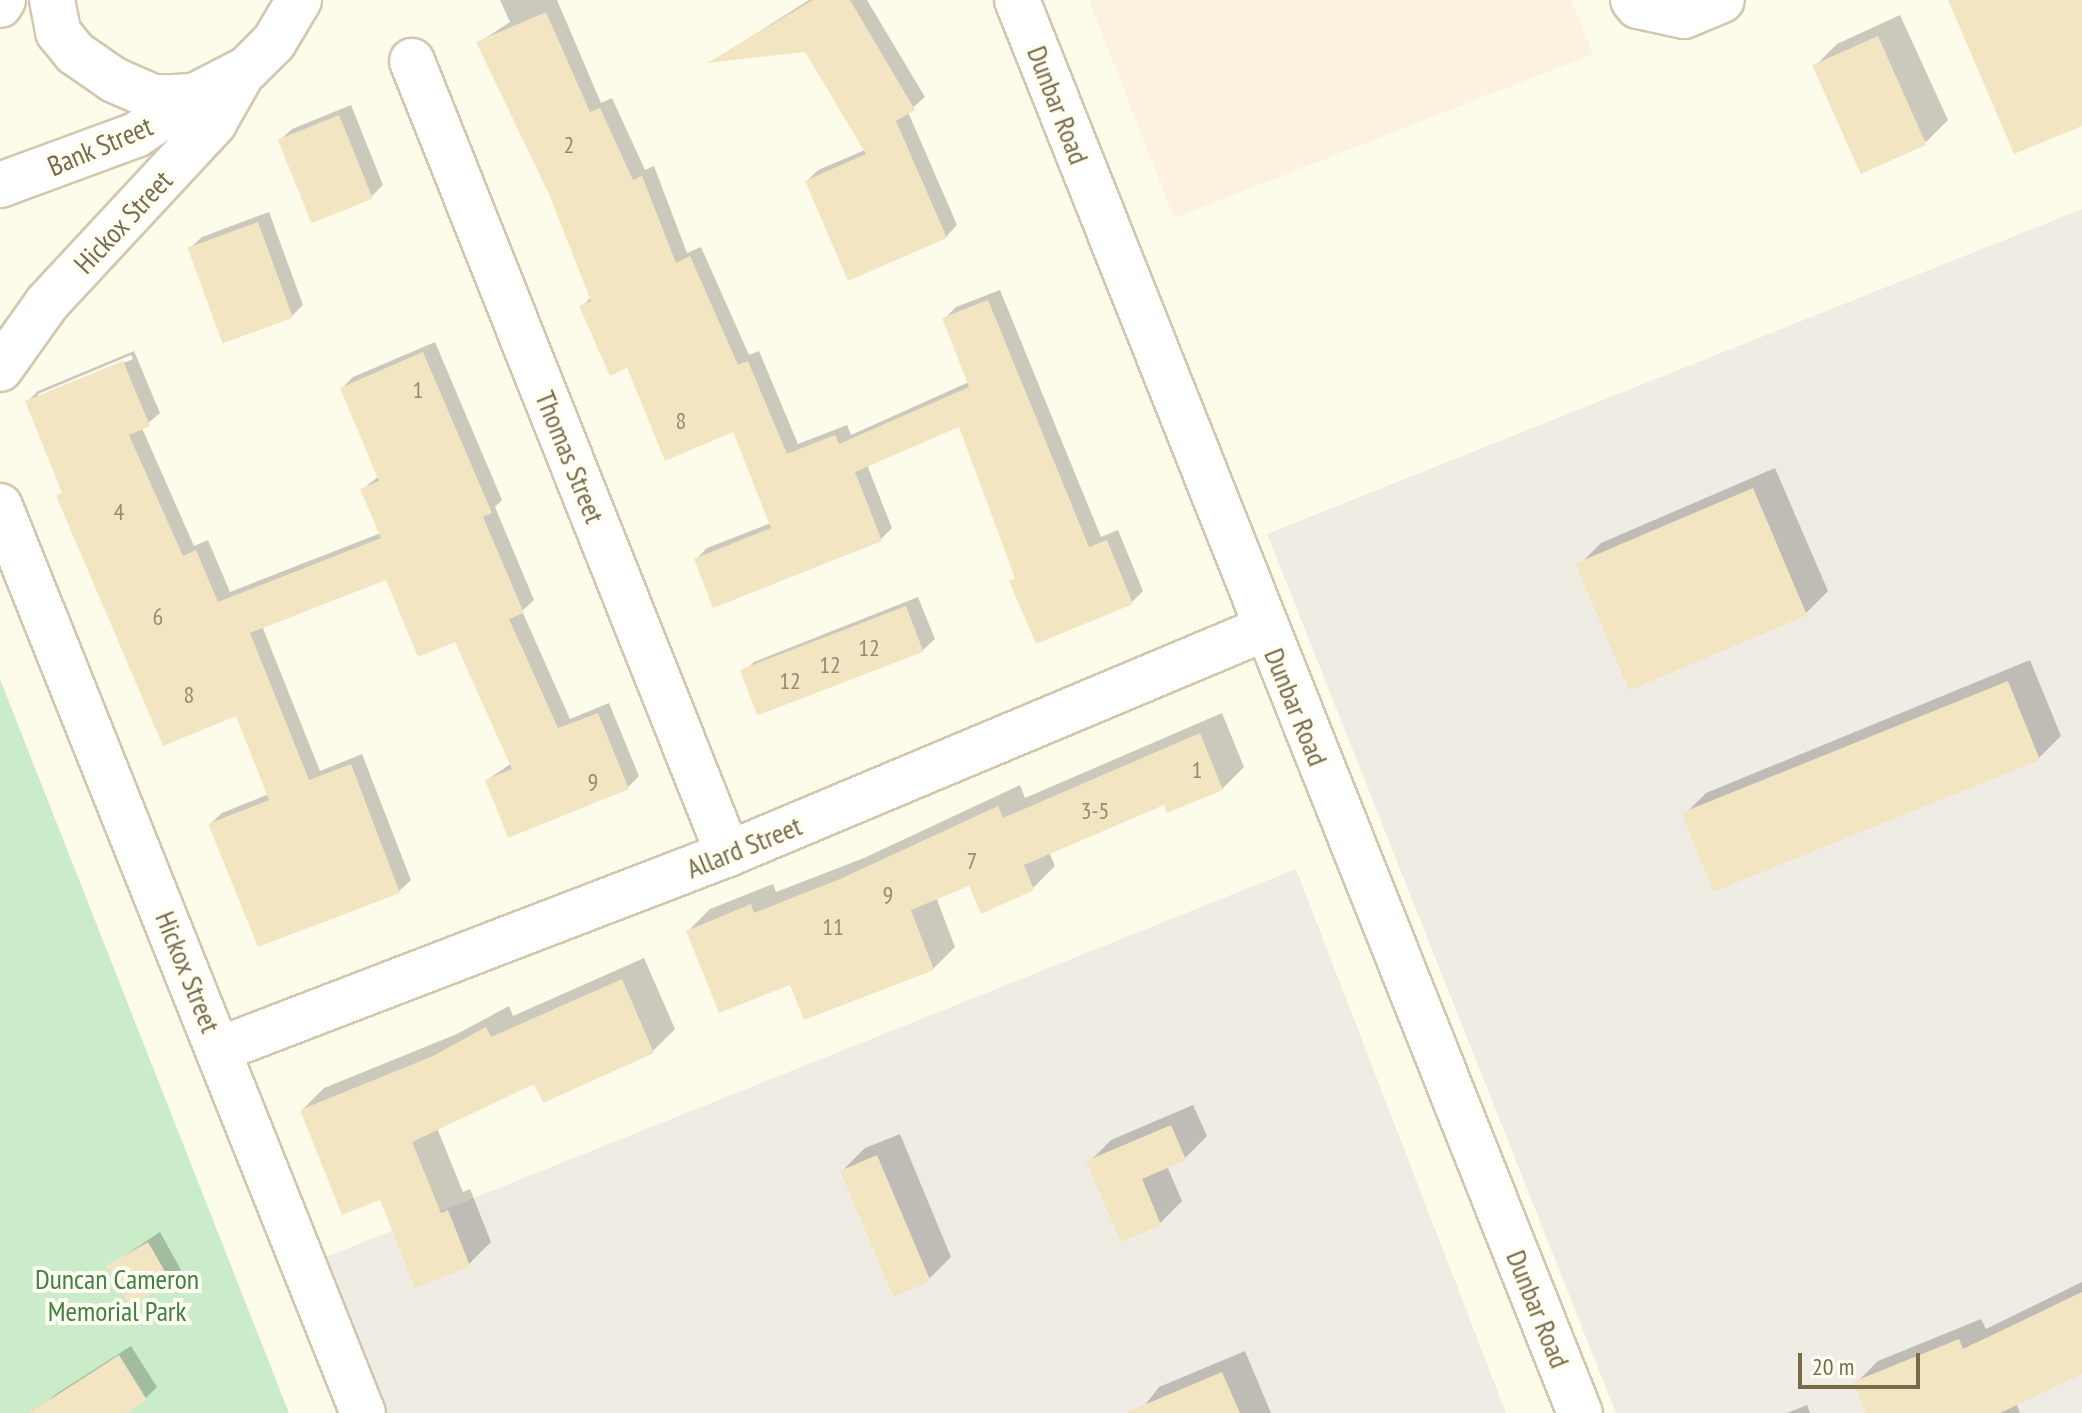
<!DOCTYPE html>
<style>
body{margin:0}
#map{position:relative;width:2082px;height:1413px;overflow:hidden;background:#fdfceb;font-family:"PT Sans Narrow",sans-serif}
div>[style]{position:absolute}
.commercial>*{inset:0;background:#fdf1df}
.industrial>*{inset:0;background:#efece3}
.green>*{inset:0;background:#cbecc8}
.shadow>*{inset:0;background:#0003}
.building>*{inset:0;background:#f3e5c2;transform-origin:0 0}
.roads{filter:drop-shadow(2px 0 #d1c8af) drop-shadow(-2px 0 #d1c8af) drop-shadow(0 2px #d1c8af) drop-shadow(0 -2px #d1c8af)}
.street>*{height:44px;margin:-22px;padding:0 22px;transform-origin:22px;border-radius:22px;background:#fff}
.secondary>*{height:44px;margin:-22px;padding:0 22px;transform-origin:22px;border-radius:22px;background:#fff}
span{translate:-50% -50%;white-space:nowrap;text-align:center;line-height:1.15;-webkit-text-stroke:8px #fffef2;paint-order:stroke}
.number-label{font-size:24px;color:#98896a}
.number-label span{-webkit-text-stroke-width:0}
.street-label{font-size:28px;color:#7a6a4c}
.park-label{font-size:28px;color:#438044}
.scale{position:absolute;left:1798px;top:1353px;width:122px;height:36px;box-sizing:border-box;border:4px solid #7a6a4c;border-top:0;padding-left:10px;font-size:24px;line-height:28px;white-space:nowrap;color:#7a6a4c;-webkit-text-stroke:6px #fffef2;paint-order:stroke}
</style>
<div id="map">
<div class="commercial">
<i style="clip-path:polygon(1089px 0,1571px 0,1593px 54px,1174px 218px)"></i>
</div>
<div class="industrial">
<i style="clip-path:polygon(2082px 209px,2082px 1413px,1616px 1413px,1267px 534px)"></i>
<i style="clip-path:polygon(1296px 869px,1506px 1413px,388px 1413px,326px 1257px)"></i>
</div>
<div class="green">
<i style="clip-path:polygon(0 679px,289px 1413px,0 1413px)"></i>
</div>
<div class="shadow">
<i style="clip-path:polygon(500px 0,557px 0,601px 103px,612px 98px,645px 170px,654px 166px,687px 253px,701px 247px,749px 355px,759px 351px,798px 444px,847px 425px,851px 435px,969px 382px,945px 318px,956px 307px,1000px 290px,1101px 537px,1118px 530px,1143px 591px,1132px 602px,1012px 581px,1016px 577px,960px 424px,867px 465px,892px 528px,881px 539px,696px 559px,707px 548px,771px 523px,734px 430px,628px 366px,582px 306px,591px 297px,551px 193px,478px 43px,510px 22px)"></i>
<i style="clip-path:polygon(809px 0,867px 0,925px 97px,908px 112px,957px 225px,946px 237px,807px 181px,818px 170px,865px 150px,806px 50px,713px 61px)"></i>
<i style="clip-path:polygon(1900px 15px,1948px 120px,1926px 142px,1815px 66px,1837px 44px)"></i>
<i style="clip-path:polygon(351px 105px,383px 185px,372px 196px,280px 140px,292px 129px)"></i>
<i style="clip-path:polygon(269px 212px,303px 305px,292px 316px,190px 248px,202px 237px)"></i>
<i style="clip-path:polygon(evenodd,435px 342px,502px 500px,495px 507px,534px 600px,522px 611px,570px 719px,609px 703px,639px 776px,627px 788px,487px 780px,512px 763px,456px 639px,387px 578px,262px 626px,320px 771px,362px 754px,411px 880px,399px 891px,259px 945px,210px 824px,222px 813px,269px 794px,237px 714px,58px 496px,64px 491px,27px 402px,38px 391px,134px 351px,160px 413px,142px 428px,194px 546px,208px 540px,230px 592px,381px 533px,363px 489px,379px 476px,342px 388px,353px 377px,435px 342px,131px 355px,133px 359px,38px 398px,38px 394px,131px 355px)"></i>
<i style="clip-path:polygon(1775px 468px,1828px 591px,1806px 613px,1579px 565px,1601px 543px)"></i>
<i style="clip-path:polygon(918px 597px,935px 639px,923px 650px,743px 673px,754px 662px)"></i>
<i style="clip-path:polygon(2030px 660px,2061px 736px,2039px 758px,1684px 815px,1706px 793px)"></i>
<i style="clip-path:polygon(1222px 713px,1244px 767px,1222px 789px,1165px 803px,1049px 852px,1055px 866px,1033px 888px,970px 883px,936px 897px,955px 947px,933px 969px,791px 982px,688px 931px,710px 909px,773px 884px,776px 892px,864px 858px,1020px 785px,1025px 798px)"></i>
<i style="clip-path:polygon(644px 958px,675px 1029px,653px 1051px,544px 1100px,535px 1081px,437px 1128px,463px 1192px,470px 1189px,491px 1242px,469px 1264px,416px 1285px,381px 1197px,302px 1110px,324px 1088px,457px 1034px,509px 1006px,513px 1016px)"></i>
<i style="clip-path:polygon(1193px 1105px,1207px 1136px,1185px 1158px,1167px 1166px,1182px 1201px,1160px 1223px,1122px 1240px,1089px 1162px,1111px 1140px)"></i>
<i style="clip-path:polygon(900px 1134px,951px 1257px,929px 1279px,843px 1170px,865px 1148px)"></i>
<i style="clip-path:polygon(160px 1232px,181px 1270px,169px 1281px,109px 1266px)"></i>
<i style="clip-path:polygon(2082px 1282px,2082px 1372px,2016px 1403px,2020px 1413px,1868px 1413px,1856px 1383px,1878px 1361px,1981px 1319px,1986px 1329px)"></i>
<i style="clip-path:polygon(131px 1346px,157px 1387px,146px 1398px,122px 1413px,49px 1413px,44px 1405px,56px 1394px)"></i>
<i style="clip-path:polygon(1245px 1351px,1271px 1413px,1139px 1413px,1159px 1387px)"></i>
<i style="clip-path:polygon(1807px 1405px,1810px 1413px,1787px 1413px)"></i>
</div>
<div class="building">
<i style="clip-path:polygon(813px 0,850px 0,915px 110px,896px 121px,947px 238px,848px 281px,805px 181px,866px 154px,805px 52px,707px 63px)"></i>
<i style="clip-path:polygon(1948px 0,2082px 0,2082px 126px,2014px 154px)"></i>
<i style="clip-path:polygon(546px 12px,590px 112px,600px 108px,633px 180px,642px 176px,676px 263px,690px 256px,738px 365px,748px 361px,787px 454px,835px 435px,839px 444px,969px 387px,942px 318px,988px 300px,1089px 547px,1107px 540px,1133px 604px,1036px 644px,1009px 581px,1015px 578px,959px 427px,855px 472px,882px 541px,713px 608px,694px 559px,771px 528px,733px 432px,665px 461px,627px 368px,610px 376px,579px 306px,591px 301px,549px 194px,476px 42px)"></i>
<i style="left:1878px;top:36px;width:119px;height:72px;rotate:66deg"></i>
<i style="left:339px;top:115px;width:90px;height:66px;rotate:68deg"></i>
<i style="left:258px;top:222px;width:102px;height:75px;rotate:70deg"></i>
<i style="clip-path:polygon(423px 352px,492px 513px,483px 517px,524px 613px,509px 619px,558px 728px,598px 713px,629px 789px,508px 838px,485px 780px,512px 769px,455px 642px,418px 657px,386px 580px,250px 633px,309px 780px,351px 764px,400px 893px,258px 947px,208px 824px,269px 800px,236px 716px,163px 746px,56px 496px,62px 493px,25px 401px,123px 361px,150px 426px,129px 435px,183px 556px,196px 550px,218px 602px,381px 538px,360px 489px,379px 481px,340px 388px)"></i>
<i style="left:1753px;top:488px;width:138px;height:193px;rotate:67deg"></i>
<i style="left:906px;top:606px;width:49px;height:178px;rotate:69deg"></i>
<i style="left:2008px;top:681px;width:85px;height:352px;rotate:68deg"></i>
<i style="clip-path:polygon(1200px 733px,1223px 790px,1167px 813px,1164px 805px,1024px 865px,1034px 890px,981px 914px,969px 886px,911px 910px,934px 970px,804px 1020px,790px 985px,719px 1013px,686px 931px,751px 904px,754px 913px,840px 879px,998px 806px,1003px 818px)"></i>
<i style="clip-path:polygon(622px 979px,654px 1053px,543px 1103px,534px 1084px,412px 1142px,441px 1213px,448px 1210px,470px 1266px,415px 1288px,380px 1200px,342px 1215px,300px 1110px,433px 1056px,486px 1027px,491px 1037px)"></i>
<i style="clip-path:polygon(1171px 1125px,1186px 1160px,1142px 1179px,1161px 1225px,1121px 1242px,1086px 1161px)"></i>
<i style="left:877px;top:1155px;width:137px;height:40px;rotate:67deg"></i>
<i style="left:148px;top:1242px;width:46px;height:48px;rotate:60deg"></i>
<i style="clip-path:polygon(2082px 1292px,2082px 1374px,2000px 1413px,1866px 1413px,1853px 1382px,1959px 1339px,1963px 1349px)"></i>
<i style="clip-path:polygon(119px 1355px,147px 1400px,126px 1413px,29px 1413px)"></i>
<i style="clip-path:polygon(1222px 1372px,1240px 1413px,1125px 1413px)"></i>
</div>
<div class="roads">
<div class="street">
<i style="left:1017px;top:0;width:1521px;rotate:68.28deg"></i>
<i style="left:1633px;top:0;width:8px;rotate:50deg"></i>
<i style="left:1638px;top:6px;width:47px;rotate:12.3deg"></i>
<i style="left:1684px;top:16px;width:41px;rotate:-22.8deg"></i>
<i style="left:412px;top:61px;width:854px;rotate:68.27deg"></i>
<i style="left:0;top:369px;width:81px;rotate:-54.5deg"></i>
<i style="left:47px;top:303px;width:246px;rotate:-47.1deg"></i>
<i style="left:214px;top:123px;width:59px;rotate:-60.4deg"></i>
<i style="left:0;top:506px;width:977px;rotate:68.19deg"></i>
<i style="left:218px;top:1050px;width:546px;rotate:-21.02deg"></i>
<i style="left:728px;top:854px;width:581px;rotate:-22.77deg"></i>
</div>
<div class="secondary">
<i style="left:52px;top:0;width:33px;rotate:79deg"></i>
<i style="left:58px;top:32px;width:27px;rotate:51deg"></i>
<i style="left:75px;top:53px;width:47px;rotate:34.7deg"></i>
<i style="left:114px;top:80px;width:43px;rotate:23.6deg"></i>
<i style="left:153px;top:97px;width:21px"></i>
<i style="left:174px;top:97px;width:20px;rotate:-3deg"></i>
<i style="left:194px;top:96px;width:59px;rotate:-27deg"></i>
<i style="left:247px;top:69px;width:38px;rotate:-45deg"></i>
<i style="left:274px;top:42px;width:49px;rotate:-59.2deg"></i>
<i style="left:0;top:5px;width:6px;rotate:-59deg"></i>
<i style="left:0;top:185px;width:145px;rotate:-20.2deg"></i>
<i style="left:136px;top:135px;width:70px;rotate:-33.9deg"></i>
</div>
</div>
<div class="number-label">
<span style="left:569px;top:145px">2</span>
<span style="left:418px;top:390px">1</span>
<span style="left:681px;top:421px">8</span>
<span style="left:119px;top:512px">4</span>
<span style="left:158px;top:617px">6</span>
<span style="left:869px;top:648px">12</span>
<span style="left:830px;top:665px">12</span>
<span style="left:790px;top:681px">12</span>
<span style="left:189px;top:695px">8</span>
<span style="left:1197px;top:770px">1</span>
<span style="left:593px;top:782px">9</span>
<span style="left:1095px;top:811px">3-5</span>
<span style="left:972px;top:861px">7</span>
<span style="left:888px;top:895px">9</span>
<span style="left:833px;top:927px">11</span>
</div>
<div class="street-label">
<span style="left:1058px;top:105px;rotate:69deg">Dunbar Road</span>
<span style="left:100px;top:146px;rotate:-23deg">Bank Street</span>
<span style="left:123px;top:222px;rotate:-47deg">Hickox Street</span>
<span style="left:570px;top:457px;rotate:68deg">Thomas Street</span>
<span style="left:1296px;top:707px;rotate:68deg">Dunbar Road</span>
<span style="left:744px;top:847px;rotate:-22deg">Allard Street</span>
<span style="left:188px;top:972px;rotate:68deg">Hickox Street</span>
<span style="left:1538px;top:1309px;rotate:68deg">Dunbar Road</span>
</div>
<div class="park-label">
<span style="left:117px;top:1295px">Duncan Cameron<br>Memorial Park</span>
</div>
<div class="scale">20 m</div>
</div>
